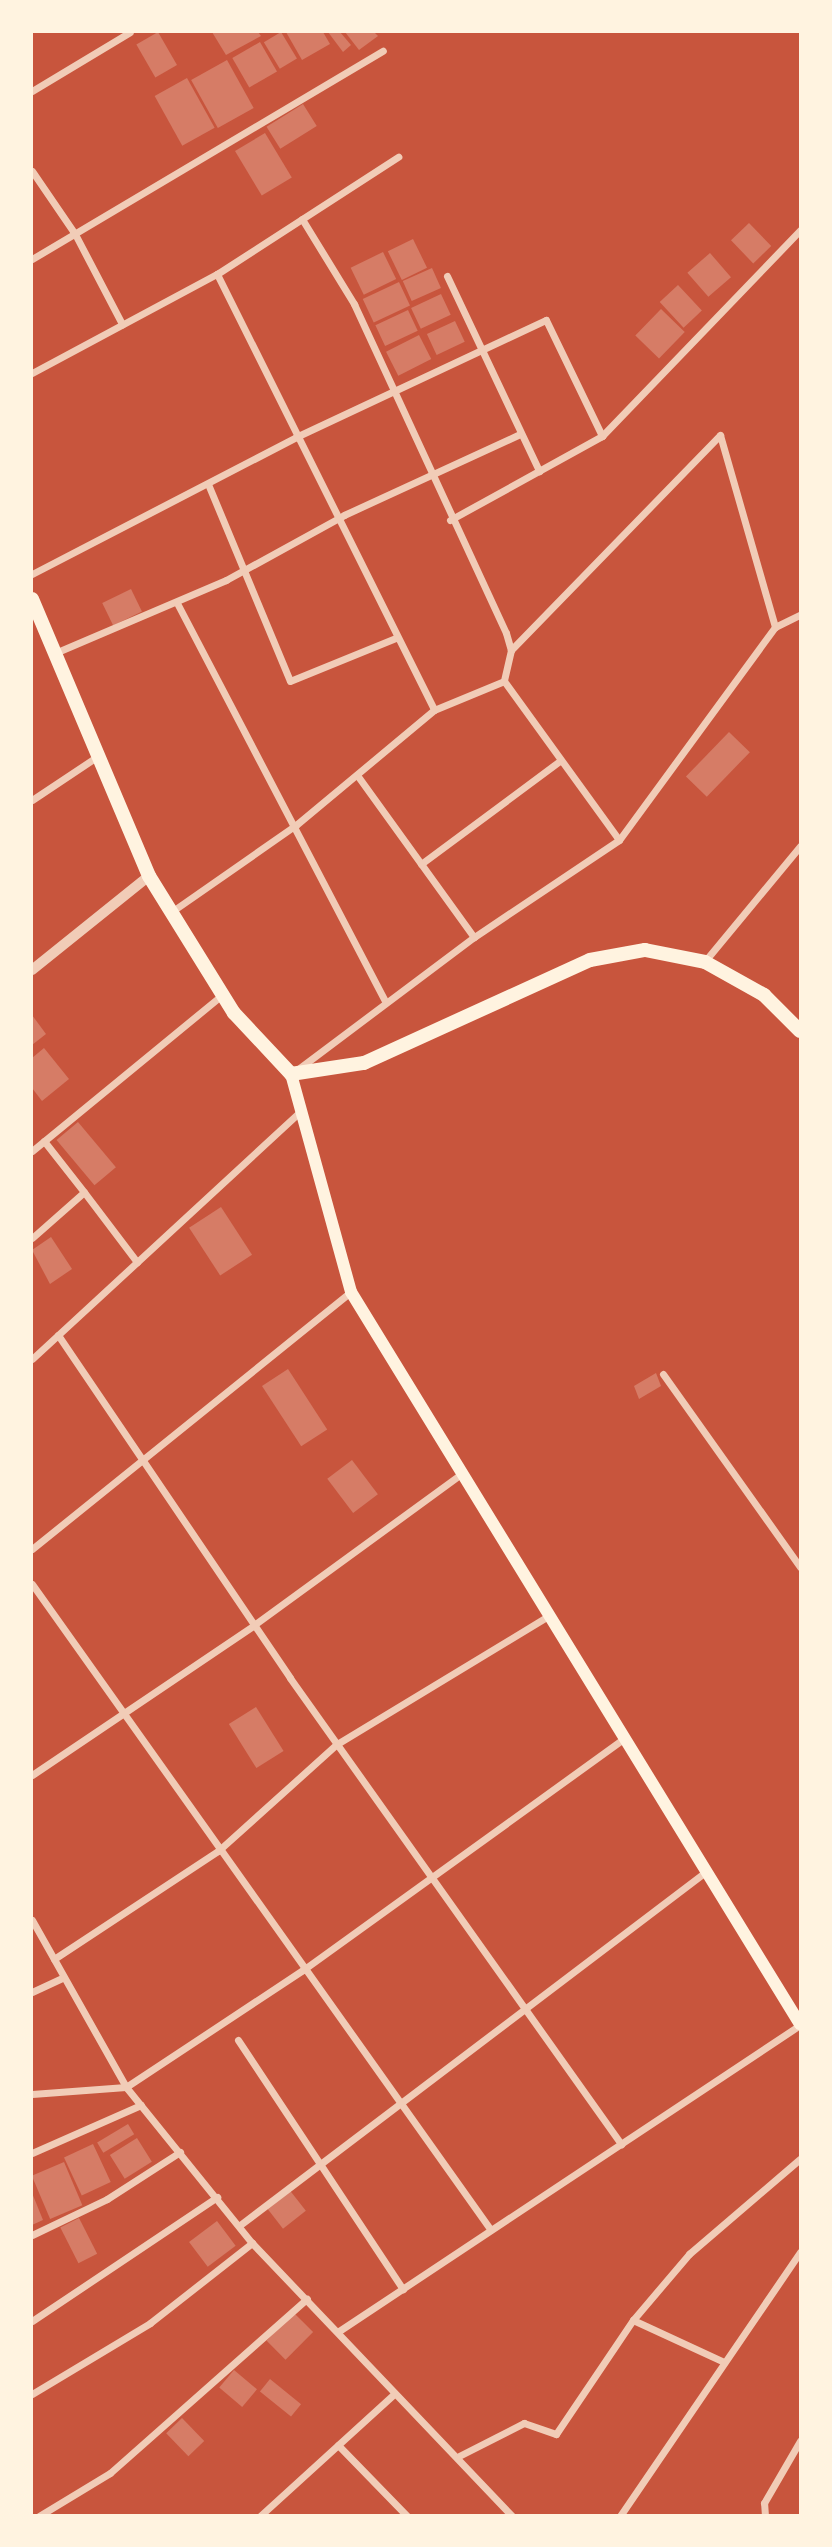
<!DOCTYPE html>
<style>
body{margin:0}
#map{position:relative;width:832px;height:2547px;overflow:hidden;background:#c8553d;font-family:Ubuntu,sans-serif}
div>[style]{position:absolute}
.building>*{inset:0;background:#d67c66;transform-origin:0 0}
.minor>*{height:7px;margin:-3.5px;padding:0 3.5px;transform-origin:3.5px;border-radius:3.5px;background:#f1ccb7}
.tertiary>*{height:10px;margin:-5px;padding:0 5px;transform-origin:5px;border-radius:5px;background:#f1ccb7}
.secondary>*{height:12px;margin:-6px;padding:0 6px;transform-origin:6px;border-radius:6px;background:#fff3e0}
.primary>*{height:14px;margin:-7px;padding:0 7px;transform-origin:7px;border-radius:7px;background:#fff3e0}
span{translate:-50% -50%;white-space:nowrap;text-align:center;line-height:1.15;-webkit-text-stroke:7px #fff3e0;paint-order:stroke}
.frame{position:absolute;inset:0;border:33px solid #fff3e0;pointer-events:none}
</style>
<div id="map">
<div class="building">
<i style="left:158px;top:32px;width:38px;height:25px;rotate:60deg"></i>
<i style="clip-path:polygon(212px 32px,258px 32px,261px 36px,226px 55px)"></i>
<i style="left:281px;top:32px;width:31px;height:20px;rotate:59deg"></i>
<i style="clip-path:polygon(286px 32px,323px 32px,330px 44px,302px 60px)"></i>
<i style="clip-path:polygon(328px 32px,340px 32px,351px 45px,343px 52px)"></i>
<i style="clip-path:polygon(345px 32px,374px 32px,378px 36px,359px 50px)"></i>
<i style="left:260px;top:42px;width:34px;height:32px;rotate:60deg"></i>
<i style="left:227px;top:60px;width:55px;height:41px;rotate:61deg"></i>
<i style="left:187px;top:78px;width:57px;height:37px;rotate:61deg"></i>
<i style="left:303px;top:104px;width:26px;height:43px;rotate:58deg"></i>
<i style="left:265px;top:133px;width:52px;height:35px;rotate:59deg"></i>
<i style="left:749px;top:223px;width:32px;height:25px;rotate:46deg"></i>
<i style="left:413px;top:239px;width:32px;height:28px;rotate:64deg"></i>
<i style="left:383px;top:252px;width:30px;height:36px;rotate:64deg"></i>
<i style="left:710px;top:253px;width:32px;height:30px;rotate:49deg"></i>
<i style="left:432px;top:268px;width:22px;height:32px;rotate:66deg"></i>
<i style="left:399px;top:282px;width:26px;height:40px;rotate:65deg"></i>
<i style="left:678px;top:285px;width:35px;height:25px;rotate:47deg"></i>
<i style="left:441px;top:294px;width:23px;height:33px;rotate:65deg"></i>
<i style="left:661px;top:309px;width:33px;height:37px;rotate:44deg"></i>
<i style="left:408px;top:310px;width:23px;height:36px;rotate:65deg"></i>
<i style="left:455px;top:321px;width:23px;height:31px;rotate:65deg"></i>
<i style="left:419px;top:335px;width:27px;height:37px;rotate:63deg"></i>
<i style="left:131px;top:589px;width:25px;height:32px;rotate:64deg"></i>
<i style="left:729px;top:732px;width:29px;height:62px;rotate:44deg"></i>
<i style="clip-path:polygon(32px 1015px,46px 1034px,32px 1045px)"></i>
<i style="clip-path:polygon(44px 1048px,69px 1079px,42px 1101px,32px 1088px,32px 1058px)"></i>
<i style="left:78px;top:1122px;width:59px;height:28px;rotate:50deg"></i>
<i style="left:221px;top:1207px;width:57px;height:38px;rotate:57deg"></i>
<i style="clip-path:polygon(51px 1237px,72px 1269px,50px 1284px,32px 1250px)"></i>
<i style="left:288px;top:1369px;width:72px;height:31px;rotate:57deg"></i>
<i style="clip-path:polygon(656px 1373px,661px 1386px,639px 1399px,634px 1386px)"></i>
<i style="left:352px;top:1460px;width:43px;height:31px;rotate:53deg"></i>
<i style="left:256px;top:1707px;width:52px;height:32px;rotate:58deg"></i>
<i style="left:128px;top:2124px;width:12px;height:36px;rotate:59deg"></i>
<i style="left:137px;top:2138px;width:28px;height:32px;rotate:58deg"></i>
<i style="left:93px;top:2144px;width:42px;height:32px;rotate:65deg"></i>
<i style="left:64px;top:2162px;width:47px;height:35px;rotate:67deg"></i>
<i style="left:288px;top:2188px;width:29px;height:29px;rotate:52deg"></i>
<i style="clip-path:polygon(32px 2193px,43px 2220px,32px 2225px)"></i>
<i style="left:79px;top:2218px;width:40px;height:21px;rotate:63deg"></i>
<i style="left:217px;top:2221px;width:31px;height:35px;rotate:53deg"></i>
<i style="left:294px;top:2313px;width:27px;height:39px;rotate:45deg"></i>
<i style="left:234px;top:2370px;width:30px;height:23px;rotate:40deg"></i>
<i style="left:270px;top:2379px;width:40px;height:16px;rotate:39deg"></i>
<i style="left:182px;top:2418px;width:32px;height:22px;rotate:46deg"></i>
</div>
<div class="minor">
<i style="left:32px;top:91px;width:114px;rotate:-31deg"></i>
<i style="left:32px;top:171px;width:76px;rotate:55.7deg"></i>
<i style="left:75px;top:234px;width:102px;rotate:62.4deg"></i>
<i style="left:302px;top:219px;width:100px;rotate:58.5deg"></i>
<i style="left:354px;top:304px;width:362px;rotate:65.2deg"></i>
<i style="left:506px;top:633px;width:18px;rotate:74deg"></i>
<i style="left:511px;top:650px;width:32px;rotate:103deg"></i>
<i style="left:32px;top:259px;width:408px;rotate:-30.7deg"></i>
<i style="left:217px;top:274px;width:487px;rotate:63.5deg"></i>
<i style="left:447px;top:276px;width:216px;rotate:64.7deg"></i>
<i style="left:32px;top:373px;width:210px;rotate:-28.2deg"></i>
<i style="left:217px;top:274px;width:216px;rotate:-32.9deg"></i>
<i style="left:208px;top:484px;width:213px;rotate:67.4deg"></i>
<i style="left:290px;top:681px;width:114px;rotate:-22.1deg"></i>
<i style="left:450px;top:520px;width:174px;rotate:-28.9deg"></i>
<i style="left:602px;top:436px;width:286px;rotate:-46.1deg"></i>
<i style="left:32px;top:574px;width:297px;rotate:-27.4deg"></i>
<i style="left:296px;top:437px;width:276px;rotate:-25.1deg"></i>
<i style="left:546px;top:320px;width:129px;rotate:64.2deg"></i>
<i style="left:177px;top:603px;width:450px;rotate:62.4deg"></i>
<i style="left:775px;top:627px;width:28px;rotate:-26deg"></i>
<i style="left:511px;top:650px;width:300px;rotate:-45.8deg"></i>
<i style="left:720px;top:435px;width:200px;rotate:74deg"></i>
<i style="left:775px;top:627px;width:264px;rotate:126.2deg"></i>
<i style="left:55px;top:653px;width:186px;rotate:-23.1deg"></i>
<i style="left:226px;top:580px;width:135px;rotate:-28.8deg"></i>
<i style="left:344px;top:515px;width:192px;rotate:-24.7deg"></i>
<i style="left:357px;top:775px;width:200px;rotate:54.2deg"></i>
<i style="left:32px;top:800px;width:79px;rotate:-33.7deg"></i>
<i style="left:421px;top:864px;width:174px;rotate:-36.6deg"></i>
<i style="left:174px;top:910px;width:149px;rotate:-34.9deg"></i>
<i style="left:296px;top:825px;width:180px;rotate:-39.8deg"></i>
<i style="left:434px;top:710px;width:76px;rotate:-22.5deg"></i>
<i style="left:504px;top:681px;width:196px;rotate:54.1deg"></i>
<i style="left:619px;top:840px;width:174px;rotate:146.2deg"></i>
<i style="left:474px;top:937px;width:220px;rotate:143.1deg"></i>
<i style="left:705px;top:961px;width:149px;rotate:-50.4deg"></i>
<i style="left:44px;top:1141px;width:65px;rotate:51.9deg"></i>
<i style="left:32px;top:1151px;width:246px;rotate:-39.4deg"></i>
<i style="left:32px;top:1238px;width:69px;rotate:-41.5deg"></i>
<i style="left:84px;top:1192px;width:88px;rotate:52.9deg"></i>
<i style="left:58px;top:1335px;width:414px;rotate:55.9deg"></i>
<i style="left:290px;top:1678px;width:572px;rotate:54.61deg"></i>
<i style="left:32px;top:1359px;width:366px;rotate:-42.7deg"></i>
<i style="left:663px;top:1374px;width:237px;rotate:54.6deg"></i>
<i style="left:32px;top:1549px;width:410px;rotate:-38.9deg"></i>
<i style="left:32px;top:1584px;width:792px;rotate:54.61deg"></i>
<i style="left:32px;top:1775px;width:268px;rotate:-34deg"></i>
<i style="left:254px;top:1625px;width:255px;rotate:-36.1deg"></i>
<i style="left:32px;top:1920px;width:192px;rotate:60.6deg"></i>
<i style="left:126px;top:2087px;width:201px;rotate:51.1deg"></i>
<i style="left:252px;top:2243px;width:377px;rotate:46.4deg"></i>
<i style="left:54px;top:1959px;width:196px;rotate:-33.4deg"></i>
<i style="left:218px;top:1851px;width:160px;rotate:-42deg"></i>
<i style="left:337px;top:1744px;width:245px;rotate:-31.2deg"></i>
<i style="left:32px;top:1992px;width:35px;rotate:-25deg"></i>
<i style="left:238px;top:2040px;width:299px;rotate:56.5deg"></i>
<i style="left:32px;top:2094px;width:94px;rotate:-4.3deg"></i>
<i style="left:126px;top:2087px;width:212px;rotate:-33.5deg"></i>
<i style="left:303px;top:1970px;width:395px;rotate:-35.8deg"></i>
<i style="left:32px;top:2153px;width:119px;rotate:-23.8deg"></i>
<i style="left:240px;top:2225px;width:587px;rotate:-37.18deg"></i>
<i style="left:32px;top:2235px;width:83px;rotate:-25.6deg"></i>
<i style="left:107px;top:2199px;width:87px;rotate:-32.8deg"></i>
<i style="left:633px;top:2320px;width:100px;rotate:24.8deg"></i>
<i style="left:32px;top:2321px;width:223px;rotate:-33.8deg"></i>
<i style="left:339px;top:2331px;width:553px;rotate:-33.58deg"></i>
<i style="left:32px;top:2394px;width:138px;rotate:-31deg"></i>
<i style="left:150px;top:2323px;width:130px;rotate:-38.1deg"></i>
<i style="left:338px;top:2445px;width:99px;rotate:45.8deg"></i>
<i style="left:459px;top:2456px;width:73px;rotate:-26.9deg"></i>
<i style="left:524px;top:2423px;width:34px;rotate:19deg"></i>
<i style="left:556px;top:2434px;width:138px;rotate:-56deg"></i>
<i style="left:633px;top:2320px;width:87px;rotate:-49.7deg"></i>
<i style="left:689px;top:2254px;width:146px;rotate:-40.6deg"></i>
<i style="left:39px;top:2516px;width:83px;rotate:-31.2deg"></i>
<i style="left:110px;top:2473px;width:263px;rotate:-41.5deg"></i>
<i style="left:260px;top:2516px;width:181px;rotate:-42.3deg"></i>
<i style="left:620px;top:2516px;width:320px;rotate:-55.7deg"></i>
<i style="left:765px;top:2516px;width:13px;rotate:-94deg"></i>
<i style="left:764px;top:2503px;width:72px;rotate:-59.9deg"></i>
</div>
<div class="tertiary">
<i style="left:32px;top:970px;width:150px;rotate:-38.8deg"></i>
</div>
<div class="secondary">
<i style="left:291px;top:1074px;width:226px;rotate:74.6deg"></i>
<i style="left:351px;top:1292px;width:859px;rotate:58.48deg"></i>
</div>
<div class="primary">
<i style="left:32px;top:599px;width:301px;rotate:67.1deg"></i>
<i style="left:149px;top:876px;width:161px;rotate:58.2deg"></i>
<i style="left:234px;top:1013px;width:83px;rotate:46.9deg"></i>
<i style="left:291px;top:1074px;width:74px;rotate:-8.6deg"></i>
<i style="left:364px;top:1063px;width:248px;rotate:-24.5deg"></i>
<i style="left:590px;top:960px;width:56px;rotate:-10.3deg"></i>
<i style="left:645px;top:950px;width:61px;rotate:11.3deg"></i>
<i style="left:705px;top:962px;width:68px;rotate:29.2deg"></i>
<i style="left:764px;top:995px;width:51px;rotate:45deg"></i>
</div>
<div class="frame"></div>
</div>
